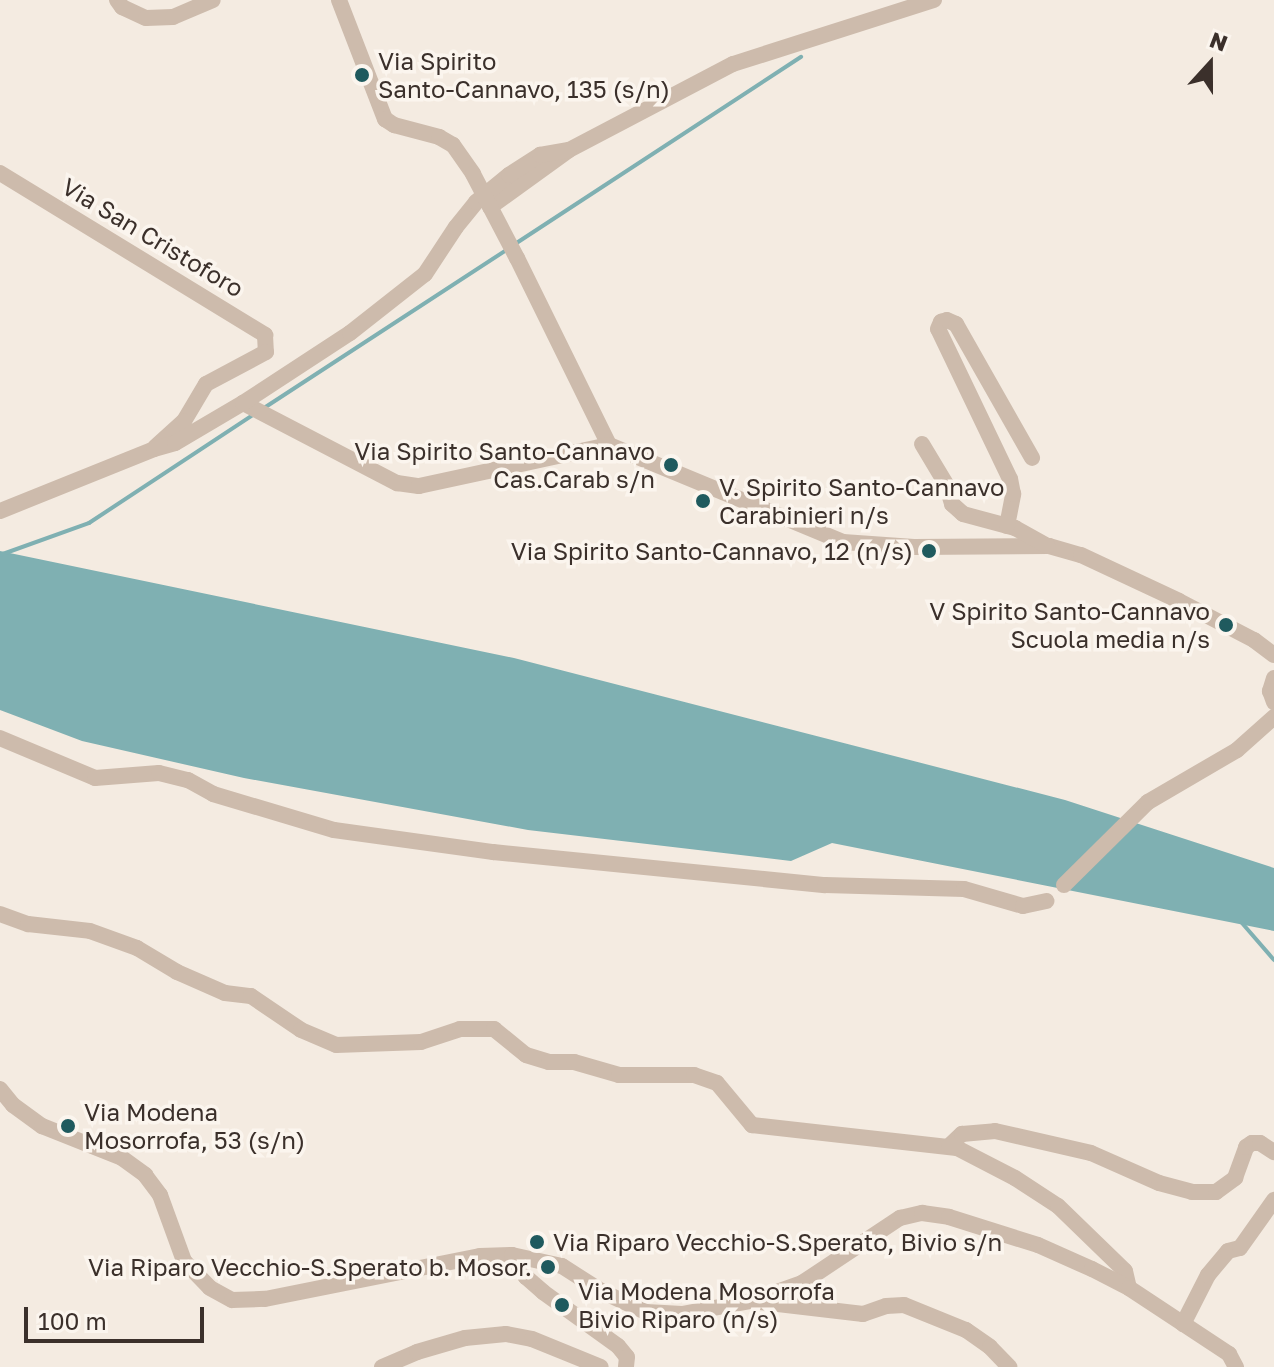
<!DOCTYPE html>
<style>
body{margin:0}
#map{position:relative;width:1274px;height:1367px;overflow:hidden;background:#f4ebe1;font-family:"Golos Text",sans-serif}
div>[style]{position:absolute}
.water>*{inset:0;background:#7fb0b2}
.stream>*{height:4px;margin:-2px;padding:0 2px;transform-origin:2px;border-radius:2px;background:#7fb0b2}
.minor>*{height:16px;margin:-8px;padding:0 8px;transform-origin:8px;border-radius:8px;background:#cdbbac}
.minor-bridge>*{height:16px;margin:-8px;padding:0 8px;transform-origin:8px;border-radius:8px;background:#cdbbac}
.dots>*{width:22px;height:22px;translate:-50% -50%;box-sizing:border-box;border:4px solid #fbf5ee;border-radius:50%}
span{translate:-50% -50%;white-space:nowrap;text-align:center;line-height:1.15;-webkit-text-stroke:7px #fbf5ee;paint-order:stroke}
.poi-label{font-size:24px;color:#3b302b}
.left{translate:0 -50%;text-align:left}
.right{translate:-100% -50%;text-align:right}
.street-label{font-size:24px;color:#3b302b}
.north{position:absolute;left:1170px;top:24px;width:80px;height:80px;-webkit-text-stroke:6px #fbf5ee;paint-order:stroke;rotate:21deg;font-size:22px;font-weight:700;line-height:32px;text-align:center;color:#3b302b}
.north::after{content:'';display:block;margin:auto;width:28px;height:36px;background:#3b302b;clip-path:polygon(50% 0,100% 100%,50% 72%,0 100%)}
.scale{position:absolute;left:24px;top:1307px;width:180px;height:36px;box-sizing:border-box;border:4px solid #3b302b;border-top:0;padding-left:10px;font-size:24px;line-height:28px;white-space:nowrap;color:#3b302b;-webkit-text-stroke:6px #fbf5ee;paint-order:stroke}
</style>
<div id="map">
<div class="water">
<i style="clip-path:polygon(0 551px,514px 658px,1065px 800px,1274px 868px,1274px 931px,832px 843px,791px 861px,528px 830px,244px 778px,82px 741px,0 710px)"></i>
</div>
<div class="stream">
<i style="left:515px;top:244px;width:342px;rotate:-33.2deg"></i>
<i style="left:264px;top:408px;width:291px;rotate:-33.1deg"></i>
<i style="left:0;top:555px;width:95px;rotate:-19.8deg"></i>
<i style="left:89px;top:523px;width:196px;rotate:-33.4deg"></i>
<i style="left:1242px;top:923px;width:49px;rotate:49.1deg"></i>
</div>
<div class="minor">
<i style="left:117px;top:0;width:9px;rotate:54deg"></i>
<i style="left:122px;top:7px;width:26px;rotate:25deg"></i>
<i style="left:146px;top:18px;width:27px;rotate:-2deg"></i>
<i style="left:173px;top:17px;width:43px;rotate:-23deg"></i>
<i style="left:339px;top:0;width:128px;rotate:68.9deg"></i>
<i style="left:385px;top:119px;width:11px;rotate:34deg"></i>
<i style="left:394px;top:125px;width:47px;rotate:14.9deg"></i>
<i style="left:439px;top:137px;width:16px;rotate:30deg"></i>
<i style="left:453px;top:145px;width:35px;rotate:55deg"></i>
<i style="left:0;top:173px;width:311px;rotate:31.4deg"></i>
<i style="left:265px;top:335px;width:17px;rotate:87deg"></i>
<i style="left:266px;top:352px;width:68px;rotate:151.9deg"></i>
<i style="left:206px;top:384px;width:43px;rotate:120.7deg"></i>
<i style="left:184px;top:421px;width:39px;rotate:138deg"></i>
<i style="left:490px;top:207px;width:97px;rotate:-35.8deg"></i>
<i style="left:569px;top:150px;width:185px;rotate:-27.7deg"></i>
<i style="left:733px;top:64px;width:211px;rotate:-17.7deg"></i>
<i style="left:517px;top:258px;width:208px;rotate:63.8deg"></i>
<i style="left:609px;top:445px;width:253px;rotate:22.5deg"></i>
<i style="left:843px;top:542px;width:71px;rotate:4deg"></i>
<i style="left:914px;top:547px;width:135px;rotate:-0.4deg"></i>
<i style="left:1049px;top:546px;width:33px;rotate:16deg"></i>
<i style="left:1081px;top:555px;width:108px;rotate:25.1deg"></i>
<i style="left:1179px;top:601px;width:85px;rotate:27.5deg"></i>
<i style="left:1254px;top:640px;width:25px;rotate:37deg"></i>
<i style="left:243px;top:403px;width:174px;rotate:27.5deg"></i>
<i style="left:397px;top:483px;width:22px;rotate:8deg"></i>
<i style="left:419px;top:486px;width:194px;rotate:-12.2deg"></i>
<i style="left:922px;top:444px;width:47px;rotate:59deg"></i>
<i style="left:946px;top:484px;width:21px;rotate:73deg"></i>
<i style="left:952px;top:504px;width:15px;rotate:42deg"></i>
<i style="left:963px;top:514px;width:54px;rotate:15.1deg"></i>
<i style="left:1015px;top:528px;width:37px;rotate:29deg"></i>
<i style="left:0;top:511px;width:166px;rotate:-21.9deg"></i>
<i style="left:154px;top:449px;width:22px;rotate:-16deg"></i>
<i style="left:175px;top:443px;width:79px;rotate:-30.5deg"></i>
<i style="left:243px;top:403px;width:128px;rotate:-33.2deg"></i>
<i style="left:350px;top:333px;width:95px;rotate:-38.2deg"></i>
<i style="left:425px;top:274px;width:56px;rotate:-56.6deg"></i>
<i style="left:456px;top:227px;width:32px;rotate:-51deg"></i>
<i style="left:476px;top:202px;width:43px;rotate:-39.3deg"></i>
<i style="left:509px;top:175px;width:37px;rotate:-33deg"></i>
<i style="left:540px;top:155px;width:29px;rotate:-10deg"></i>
<i style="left:1007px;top:526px;width:33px;rotate:-79deg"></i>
<i style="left:1013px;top:494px;width:15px;rotate:-101deg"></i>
<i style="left:1010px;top:479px;width:166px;rotate:-115.6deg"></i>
<i style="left:938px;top:329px;width:8px;rotate:-67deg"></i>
<i style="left:941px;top:322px;width:6px;rotate:-18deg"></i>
<i style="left:947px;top:320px;width:10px;rotate:24deg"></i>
<i style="left:956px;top:324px;width:154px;rotate:60.4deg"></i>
<i style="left:1274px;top:678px;width:14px;rotate:107deg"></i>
<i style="left:1270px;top:691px;width:12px;rotate:70deg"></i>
<i style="left:0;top:738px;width:103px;rotate:22.8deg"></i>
<i style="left:95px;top:778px;width:64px;rotate:-4.5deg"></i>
<i style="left:159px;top:773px;width:30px;rotate:14deg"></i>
<i style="left:188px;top:780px;width:29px;rotate:29deg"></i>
<i style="left:213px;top:794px;width:126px;rotate:16.6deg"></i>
<i style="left:334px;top:830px;width:161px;rotate:7.9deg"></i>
<i style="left:493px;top:852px;width:334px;rotate:5.7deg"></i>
<i style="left:825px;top:885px;width:139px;rotate:1.6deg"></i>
<i style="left:964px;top:889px;width:61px;rotate:16.1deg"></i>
<i style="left:1023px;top:906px;width:24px;rotate:-12deg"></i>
<i style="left:1064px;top:885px;width:118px;rotate:-44.7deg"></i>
<i style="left:1148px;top:802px;width:103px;rotate:-30.3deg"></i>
<i style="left:1237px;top:750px;width:50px;rotate:-41.7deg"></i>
<i style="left:0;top:914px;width:30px;rotate:20deg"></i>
<i style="left:28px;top:924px;width:62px;rotate:6.4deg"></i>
<i style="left:90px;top:931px;width:50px;rotate:19.9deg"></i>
<i style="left:137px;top:948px;width:47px;rotate:31deg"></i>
<i style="left:177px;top:972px;width:52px;rotate:23.6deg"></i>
<i style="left:225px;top:993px;width:26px;rotate:7deg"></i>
<i style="left:251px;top:996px;width:60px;rotate:34.2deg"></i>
<i style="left:301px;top:1030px;width:38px;rotate:23deg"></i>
<i style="left:336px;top:1045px;width:85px;rotate:-2deg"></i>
<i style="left:421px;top:1042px;width:41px;rotate:-18.4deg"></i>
<i style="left:460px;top:1029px;width:34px"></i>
<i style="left:494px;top:1029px;width:41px;rotate:39.1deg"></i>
<i style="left:526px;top:1055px;width:24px;rotate:17deg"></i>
<i style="left:549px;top:1062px;width:25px"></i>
<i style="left:574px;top:1062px;width:47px;rotate:16.1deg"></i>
<i style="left:619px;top:1075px;width:75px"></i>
<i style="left:694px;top:1075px;width:24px;rotate:19deg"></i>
<i style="left:717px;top:1083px;width:55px;rotate:50.2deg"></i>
<i style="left:752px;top:1125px;width:206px;rotate:6.4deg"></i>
<i style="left:957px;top:1148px;width:65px;rotate:27.3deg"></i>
<i style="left:1015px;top:1178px;width:51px;rotate:33.1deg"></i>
<i style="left:1058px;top:1206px;width:93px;rotate:44.1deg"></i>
<i style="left:1125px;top:1271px;width:17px;rotate:77deg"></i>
<i style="left:0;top:1089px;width:21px;rotate:51deg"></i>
<i style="left:13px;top:1105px;width:36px;rotate:36deg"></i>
<i style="left:42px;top:1126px;width:86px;rotate:21.8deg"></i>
<i style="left:122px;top:1158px;width:29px;rotate:36deg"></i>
<i style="left:145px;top:1175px;width:25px;rotate:53deg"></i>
<i style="left:160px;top:1195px;width:70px;rotate:70deg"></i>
<i style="left:184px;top:1261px;width:37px;rotate:46deg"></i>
<i style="left:210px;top:1288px;width:25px;rotate:29deg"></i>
<i style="left:232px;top:1300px;width:33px;rotate:-2deg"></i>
<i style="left:265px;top:1299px;width:219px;rotate:-11.3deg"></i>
<i style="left:480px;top:1256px;width:32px;rotate:-2deg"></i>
<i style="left:512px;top:1255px;width:51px;rotate:12.4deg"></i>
<i style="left:562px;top:1266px;width:46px;rotate:32.7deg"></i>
<i style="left:601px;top:1291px;width:50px;rotate:25deg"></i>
<i style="left:646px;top:1312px;width:36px;rotate:3deg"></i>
<i style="left:682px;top:1314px;width:70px;rotate:-10.7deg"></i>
<i style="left:751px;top:1301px;width:54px;rotate:-19.4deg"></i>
<i style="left:802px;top:1283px;width:118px;rotate:-33.6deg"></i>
<i style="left:900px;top:1218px;width:23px;rotate:-13deg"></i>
<i style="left:922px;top:1213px;width:27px;rotate:8deg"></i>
<i style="left:949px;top:1217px;width:93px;rotate:17.5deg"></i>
<i style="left:1038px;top:1245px;width:59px;rotate:24deg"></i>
<i style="left:1092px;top:1269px;width:42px;rotate:27.2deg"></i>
<i style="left:1129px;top:1288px;width:120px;rotate:33.4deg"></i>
<i style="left:1229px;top:1354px;width:15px;rotate:62deg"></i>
<i style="left:949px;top:1146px;width:18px;rotate:-43deg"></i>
<i style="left:962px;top:1134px;width:33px;rotate:-5deg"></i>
<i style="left:995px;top:1131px;width:98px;rotate:12.9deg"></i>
<i style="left:1091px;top:1153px;width:74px;rotate:23.8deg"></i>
<i style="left:1159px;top:1183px;width:34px;rotate:15deg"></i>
<i style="left:1192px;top:1192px;width:24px"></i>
<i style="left:1216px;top:1192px;width:24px;rotate:-36deg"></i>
<i style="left:1235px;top:1178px;width:33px;rotate:-70deg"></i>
<i style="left:1246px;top:1147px;width:7px;rotate:-34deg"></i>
<i style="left:1252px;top:1143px;width:8px"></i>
<i style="left:1260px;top:1143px;width:17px;rotate:33deg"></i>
<i style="left:512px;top:1255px;width:26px;rotate:58deg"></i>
<i style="left:526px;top:1277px;width:23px;rotate:41deg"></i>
<i style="left:543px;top:1292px;width:92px;rotate:35.8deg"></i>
<i style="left:618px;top:1346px;width:14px;rotate:51deg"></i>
<i style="left:627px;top:1357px;width:10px;rotate:96deg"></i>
<i style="left:752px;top:1301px;width:112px;rotate:6.7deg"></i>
<i style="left:863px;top:1314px;width:24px;rotate:-19deg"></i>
<i style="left:886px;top:1306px;width:18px;rotate:-3deg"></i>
<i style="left:904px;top:1305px;width:67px;rotate:22deg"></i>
<i style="left:966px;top:1330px;width:29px;rotate:35deg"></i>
<i style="left:990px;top:1347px;width:28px;rotate:46deg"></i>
<i style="left:1183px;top:1324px;width:55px;rotate:-63deg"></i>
<i style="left:1208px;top:1275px;width:31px;rotate:-50deg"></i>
<i style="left:1228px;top:1251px;width:12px;rotate:-14deg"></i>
<i style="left:1240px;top:1248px;width:59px;rotate:-54.7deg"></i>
<i style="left:382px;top:1367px;width:38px;rotate:-23deg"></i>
<i style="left:417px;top:1352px;width:50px;rotate:-16.3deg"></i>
<i style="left:465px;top:1338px;width:41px;rotate:-5.6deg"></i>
<i style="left:506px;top:1334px;width:26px;rotate:11deg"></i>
<i style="left:532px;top:1339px;width:74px;rotate:22.1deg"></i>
</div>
<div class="minor-bridge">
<i style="left:473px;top:174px;width:95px;rotate:62.4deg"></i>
</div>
<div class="dots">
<i style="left:362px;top:75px;background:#1f5a5e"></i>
<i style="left:671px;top:465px;background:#1f5a5e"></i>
<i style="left:703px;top:501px;background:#1f5a5e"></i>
<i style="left:929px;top:551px;background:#1f5a5e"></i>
<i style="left:1226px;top:625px;background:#1f5a5e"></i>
<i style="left:68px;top:1126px;background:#1f5a5e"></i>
<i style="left:537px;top:1242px;background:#1f5a5e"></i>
<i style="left:548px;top:1267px;background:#1f5a5e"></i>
<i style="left:562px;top:1305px;background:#1f5a5e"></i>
</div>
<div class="poi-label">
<span class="left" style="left:378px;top:75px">Via Spirito<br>Santo-Cannavo, 135 (s/n)</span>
<span class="right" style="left:655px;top:465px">Via Spirito Santo-Cannavo<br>Cas.Carab s/n</span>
<span class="left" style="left:719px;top:501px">V. Spirito Santo-Cannavo<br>Carabinieri n/s</span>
<span class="right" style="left:913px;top:551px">Via Spirito Santo-Cannavo, 12 (n/s)</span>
<span class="right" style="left:1210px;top:625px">V Spirito Santo-Cannavo<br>Scuola media n/s</span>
<span class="left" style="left:84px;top:1126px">Via Modena<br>Mosorrofa, 53 (s/n)</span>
<span class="left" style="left:553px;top:1242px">Via Riparo Vecchio-S.Sperato, Bivio s/n</span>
<span class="right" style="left:532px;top:1267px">Via Riparo Vecchio-S.Sperato b. Mosor.</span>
<span class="left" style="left:578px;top:1305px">Via Modena Mosorrofa<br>Bivio Riparo (n/s)</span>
</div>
<div class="street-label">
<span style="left:153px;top:237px;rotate:31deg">Via San Cristoforo</span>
</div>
<div class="north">N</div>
<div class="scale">100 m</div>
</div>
